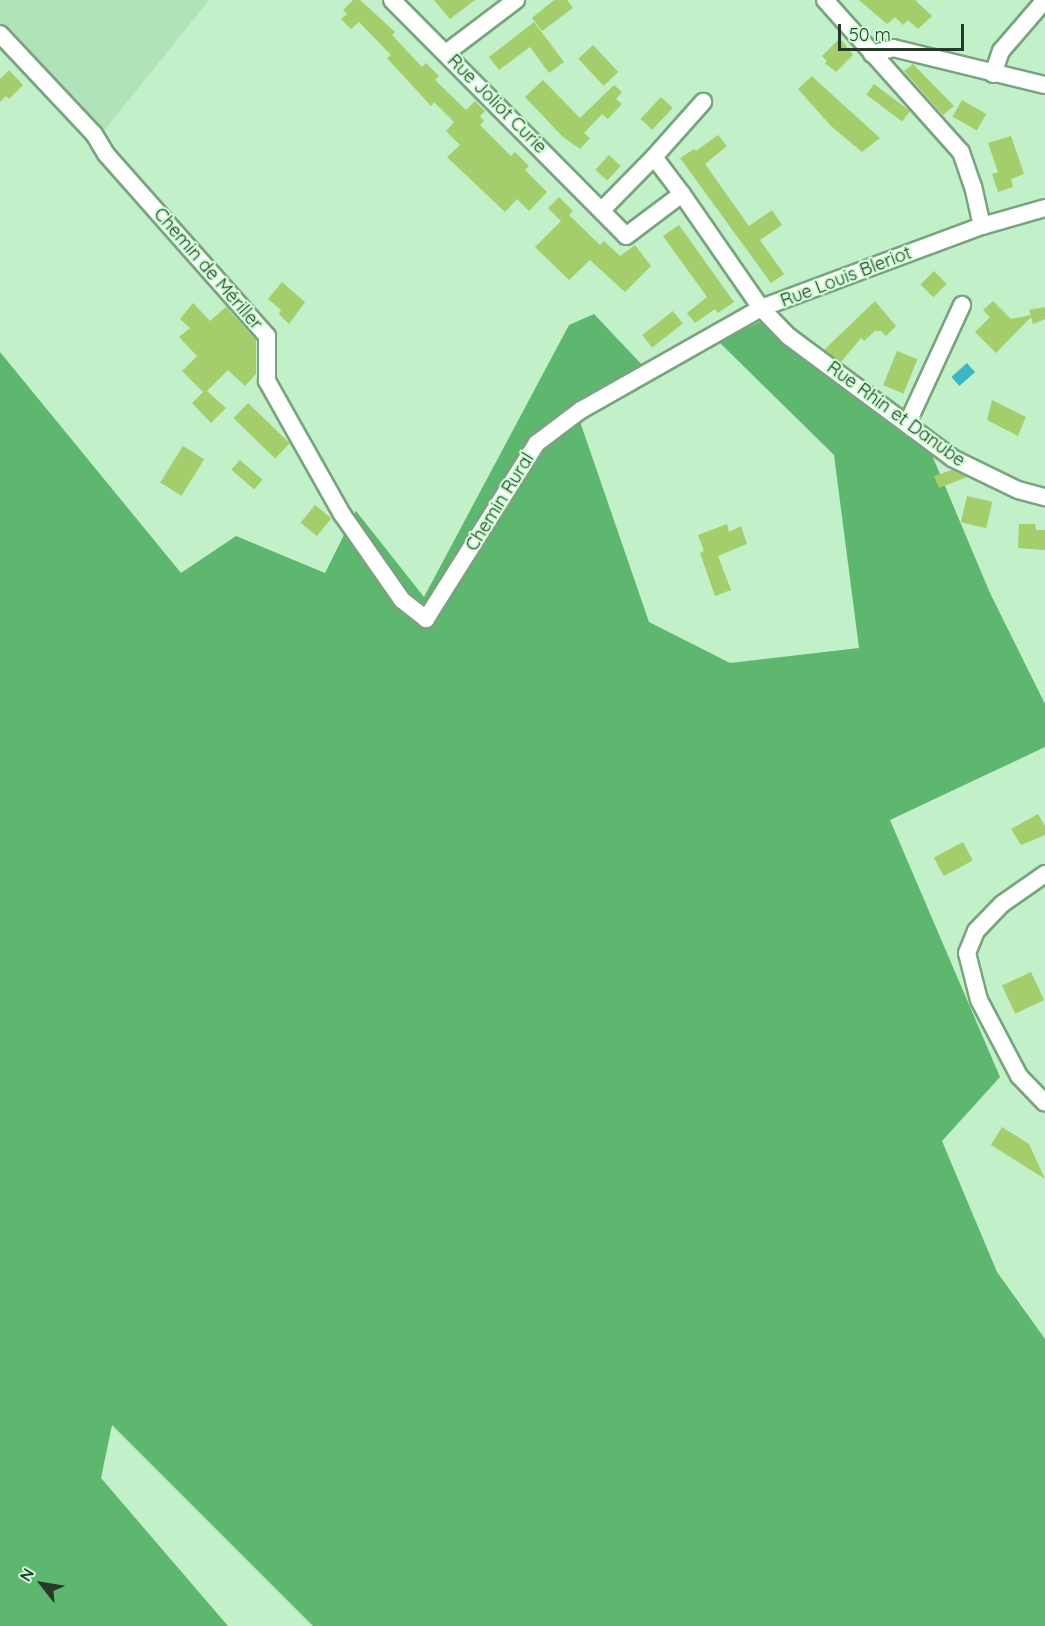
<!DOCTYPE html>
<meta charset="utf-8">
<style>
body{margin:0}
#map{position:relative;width:1045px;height:1626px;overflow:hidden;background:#c2f0c8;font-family:Quicksand,sans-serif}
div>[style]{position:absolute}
.built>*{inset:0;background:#b0e3b7}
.forest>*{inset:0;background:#5db76f}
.water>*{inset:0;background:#3bb7c9;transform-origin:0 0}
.building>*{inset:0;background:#a3ce6b;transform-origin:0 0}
.roads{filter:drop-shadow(2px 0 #79a47f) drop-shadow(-2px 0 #79a47f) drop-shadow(0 2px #79a47f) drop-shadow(0 -2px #79a47f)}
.street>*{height:16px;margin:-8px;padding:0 8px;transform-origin:8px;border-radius:8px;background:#fff}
span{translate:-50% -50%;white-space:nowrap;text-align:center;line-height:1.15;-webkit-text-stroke:4.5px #cffdd5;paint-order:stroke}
.street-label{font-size:18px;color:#27392a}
.north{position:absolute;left:12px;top:1554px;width:60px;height:60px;-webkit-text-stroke:4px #cffdd5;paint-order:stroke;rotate:301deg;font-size:16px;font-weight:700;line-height:24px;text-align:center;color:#27392a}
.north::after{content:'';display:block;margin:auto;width:21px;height:27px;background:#27392a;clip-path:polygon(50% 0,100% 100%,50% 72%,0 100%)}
.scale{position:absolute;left:838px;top:24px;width:126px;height:27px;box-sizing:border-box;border:3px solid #27392a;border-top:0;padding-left:8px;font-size:18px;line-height:21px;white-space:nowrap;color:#27392a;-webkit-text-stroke:4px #cffdd5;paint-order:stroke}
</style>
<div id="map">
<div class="built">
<i style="clip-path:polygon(0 0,209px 0,103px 132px,0 24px)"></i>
</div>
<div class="forest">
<i style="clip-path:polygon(594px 314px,645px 368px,576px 410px,649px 622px,730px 663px,859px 648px,834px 455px,719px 342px,759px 322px,929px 448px,990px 593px,1045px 704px,1045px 747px,890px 820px,1000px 1077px,942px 1141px,997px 1272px,1045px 1339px,1045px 1626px,313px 1626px,112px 1425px,101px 1478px,228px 1626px,0 1626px,0 352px,181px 573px,236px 536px,325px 573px,356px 511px,424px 597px,569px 325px)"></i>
</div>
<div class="water">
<i style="left:967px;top:363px;width:12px;height:21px;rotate:48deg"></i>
</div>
<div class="building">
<i style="clip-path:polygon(353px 0,360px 0,395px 32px,392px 35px,422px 67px,426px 63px,439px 76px,435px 80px,466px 110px,475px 101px,485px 111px,480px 116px,484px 121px,480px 125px,511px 156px,515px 152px,529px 166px,525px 170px,547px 192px,529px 211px,517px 199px,505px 212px,447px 157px,460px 145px,446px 131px,454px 122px,434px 102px,431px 106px,387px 58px,391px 55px,359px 22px,351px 29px,341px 19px,347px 14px,343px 10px)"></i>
<i style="clip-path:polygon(434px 0,475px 0,450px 19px)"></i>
<i style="clip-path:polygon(554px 0,567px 0,573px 8px,542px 31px,532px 18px)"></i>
<i style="clip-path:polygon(859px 0,915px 0,932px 16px,918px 29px,908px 20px,903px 25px,895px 17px,887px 24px)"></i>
<i style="clip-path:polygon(534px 22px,564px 62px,549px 73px,530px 47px,499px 70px,489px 57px)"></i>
<i style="clip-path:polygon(840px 38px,853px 55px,836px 72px,825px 63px,827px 61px,822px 56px)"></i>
<i style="left:593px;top:45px;width:37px;height:20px;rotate:47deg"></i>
<i style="clip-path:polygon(913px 64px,954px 106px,943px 115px,904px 71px)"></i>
<i style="clip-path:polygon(9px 70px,23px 85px,9px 99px,6px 96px,0 102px,0 79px)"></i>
<i style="clip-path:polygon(812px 76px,817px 81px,880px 138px,862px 152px,831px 126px,798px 89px)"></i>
<i style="clip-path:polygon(543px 80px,580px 118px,614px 85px,622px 92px,616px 99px,622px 104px,608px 119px,602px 114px,584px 133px,590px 138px,580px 149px,562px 136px,525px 97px)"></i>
<i style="left:874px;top:84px;width:45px;height:13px;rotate:37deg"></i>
<i style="left:661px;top:97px;width:16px;height:30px;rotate:43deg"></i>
<i style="left:962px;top:100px;width:28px;height:19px;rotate:30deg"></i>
<i style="clip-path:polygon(718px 135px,727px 146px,705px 164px,749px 226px,772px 210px,782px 225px,760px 240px,784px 274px,771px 283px,680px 158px,694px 149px,696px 151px)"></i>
<i style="clip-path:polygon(1011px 136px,1024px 174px,1011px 179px,1013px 187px,998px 192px,992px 174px,998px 172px,988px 143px)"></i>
<i style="left:609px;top:155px;width:16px;height:20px;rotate:43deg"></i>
<i style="clip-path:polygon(559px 197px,573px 211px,569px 215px,600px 245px,604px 241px,620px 256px,635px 245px,651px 266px,625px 292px,590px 260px,569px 280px,535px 247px,561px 221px,548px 208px)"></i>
<i style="clip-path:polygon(679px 225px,734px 302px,718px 313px,715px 309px,695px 323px,687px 313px,707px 297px,663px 236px)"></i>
<i style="left:934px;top:271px;width:18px;height:19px;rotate:45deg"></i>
<i style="clip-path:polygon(282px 282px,305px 302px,289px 324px,279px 314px,281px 310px,268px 299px)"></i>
<i style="clip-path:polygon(875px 301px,896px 326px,886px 336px,880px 330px,878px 332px,876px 330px,864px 341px,861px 338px,841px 362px,824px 350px)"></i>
<i style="clip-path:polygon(993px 301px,1011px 319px,1031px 315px,1029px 310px,1045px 307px,1045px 319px,1033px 324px,1031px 317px,996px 353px,975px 332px,990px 317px,983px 310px)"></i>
<i style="clip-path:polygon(193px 303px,210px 321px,226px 307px,256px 340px,256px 374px,245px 386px,228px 370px,207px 391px,226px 408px,211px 423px,192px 403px,203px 392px,182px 371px,197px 356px,179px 337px,190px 328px,180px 319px)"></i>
<i style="left:673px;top:311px;width:16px;height:39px;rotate:52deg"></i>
<i style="left:897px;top:351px;width:22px;height:37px;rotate:22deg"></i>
<i style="clip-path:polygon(992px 400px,1026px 417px,1018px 436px,987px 420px)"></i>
<i style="left:248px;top:403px;width:58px;height:21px;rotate:44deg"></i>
<i style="left:183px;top:446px;width:25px;height:43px;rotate:32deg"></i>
<i style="left:240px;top:460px;width:30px;height:13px;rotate:41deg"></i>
<i style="clip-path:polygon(952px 470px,967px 477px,939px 488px,934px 476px)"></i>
<i style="left:967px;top:496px;width:26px;height:27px;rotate:13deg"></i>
<i style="left:315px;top:505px;width:21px;height:23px;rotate:39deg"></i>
<i style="clip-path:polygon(727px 524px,729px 532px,741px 526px,747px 544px,718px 556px,731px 590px,715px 596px,700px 553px,704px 551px,698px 535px)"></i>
<i style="clip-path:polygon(1019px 524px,1035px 524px,1036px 530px,1045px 530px,1045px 550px,1018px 548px)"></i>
<i style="clip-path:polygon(1038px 814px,1045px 826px,1045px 835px,1021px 845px,1011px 829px)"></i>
<i style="left:963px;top:842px;width:21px;height:33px;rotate:62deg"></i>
<i style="left:1031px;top:972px;width:31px;height:32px;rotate:65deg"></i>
<i style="clip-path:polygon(1002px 1127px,1029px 1144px,1045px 1179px,991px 1145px)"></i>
</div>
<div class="roads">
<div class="street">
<i style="left:392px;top:0;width:332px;rotate:45.2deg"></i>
<i style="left:626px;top:236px;width:70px;rotate:-36.9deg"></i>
<i style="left:682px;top:194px;width:46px;rotate:-127.1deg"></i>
<i style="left:654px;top:157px;width:74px;rotate:134.5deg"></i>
<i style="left:825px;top:0;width:204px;rotate:48.2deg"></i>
<i style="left:961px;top:152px;width:36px;rotate:71deg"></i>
<i style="left:973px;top:186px;width:41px;rotate:77.3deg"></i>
<i style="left:0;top:34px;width:137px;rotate:46.8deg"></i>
<i style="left:94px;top:134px;width:23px;rotate:59deg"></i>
<i style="left:106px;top:154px;width:243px;rotate:48.5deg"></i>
<i style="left:267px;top:336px;width:45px;rotate:90deg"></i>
<i style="left:267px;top:381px;width:153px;rotate:60.6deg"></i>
<i style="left:342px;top:514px;width:105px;rotate:55.1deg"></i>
<i style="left:402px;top:600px;width:31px;rotate:38deg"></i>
<i style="left:426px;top:619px;width:208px;rotate:-57.8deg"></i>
<i style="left:537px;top:443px;width:55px;rotate:-36.9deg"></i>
<i style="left:581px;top:410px;width:207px;rotate:-29.5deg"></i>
<i style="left:761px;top:308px;width:236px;rotate:-20.4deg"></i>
<i style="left:982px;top:226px;width:66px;rotate:-15.9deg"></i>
<i style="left:446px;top:53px;width:88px;rotate:-37.1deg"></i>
<i style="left:872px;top:54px;width:22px;rotate:-16deg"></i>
<i style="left:893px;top:48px;width:156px;rotate:13.7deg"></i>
<i style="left:993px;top:74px;width:24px;rotate:-71deg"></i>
<i style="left:1001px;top:51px;width:67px;rotate:-49.2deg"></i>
<i style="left:654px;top:157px;width:74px;rotate:-48.3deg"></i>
<i style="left:682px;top:194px;width:139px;rotate:55.3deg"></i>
<i style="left:761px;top:308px;width:39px;rotate:46deg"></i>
<i style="left:788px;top:336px;width:204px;rotate:36.6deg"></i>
<i style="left:952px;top:458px;width:73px;rotate:25.9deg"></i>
<i style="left:1018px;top:490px;width:28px;rotate:15deg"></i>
<i style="left:908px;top:422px;width:129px;rotate:-65.2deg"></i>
<i style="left:1045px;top:874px;width:52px;rotate:145.1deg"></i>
<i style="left:1002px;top:904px;width:37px;rotate:134deg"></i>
<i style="left:976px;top:931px;width:24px;rotate:112deg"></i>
<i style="left:967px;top:953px;width:49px;rotate:75.7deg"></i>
<i style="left:979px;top:1000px;width:86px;rotate:62.2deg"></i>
<i style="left:1019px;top:1076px;width:37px;rotate:46deg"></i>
</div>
</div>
<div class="street-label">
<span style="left:497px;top:104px;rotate:45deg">Rue Joliot Curie</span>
<span style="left:208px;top:269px;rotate:49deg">Chemin de Mériller</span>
<span style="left:846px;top:277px;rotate:-21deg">Rue Louis Bleriot</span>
<span style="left:896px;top:414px;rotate:36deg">Rue Rhin et Danube</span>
<span style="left:500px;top:502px;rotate:-58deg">Chemin Rural</span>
</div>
<div class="north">N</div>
<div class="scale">50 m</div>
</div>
